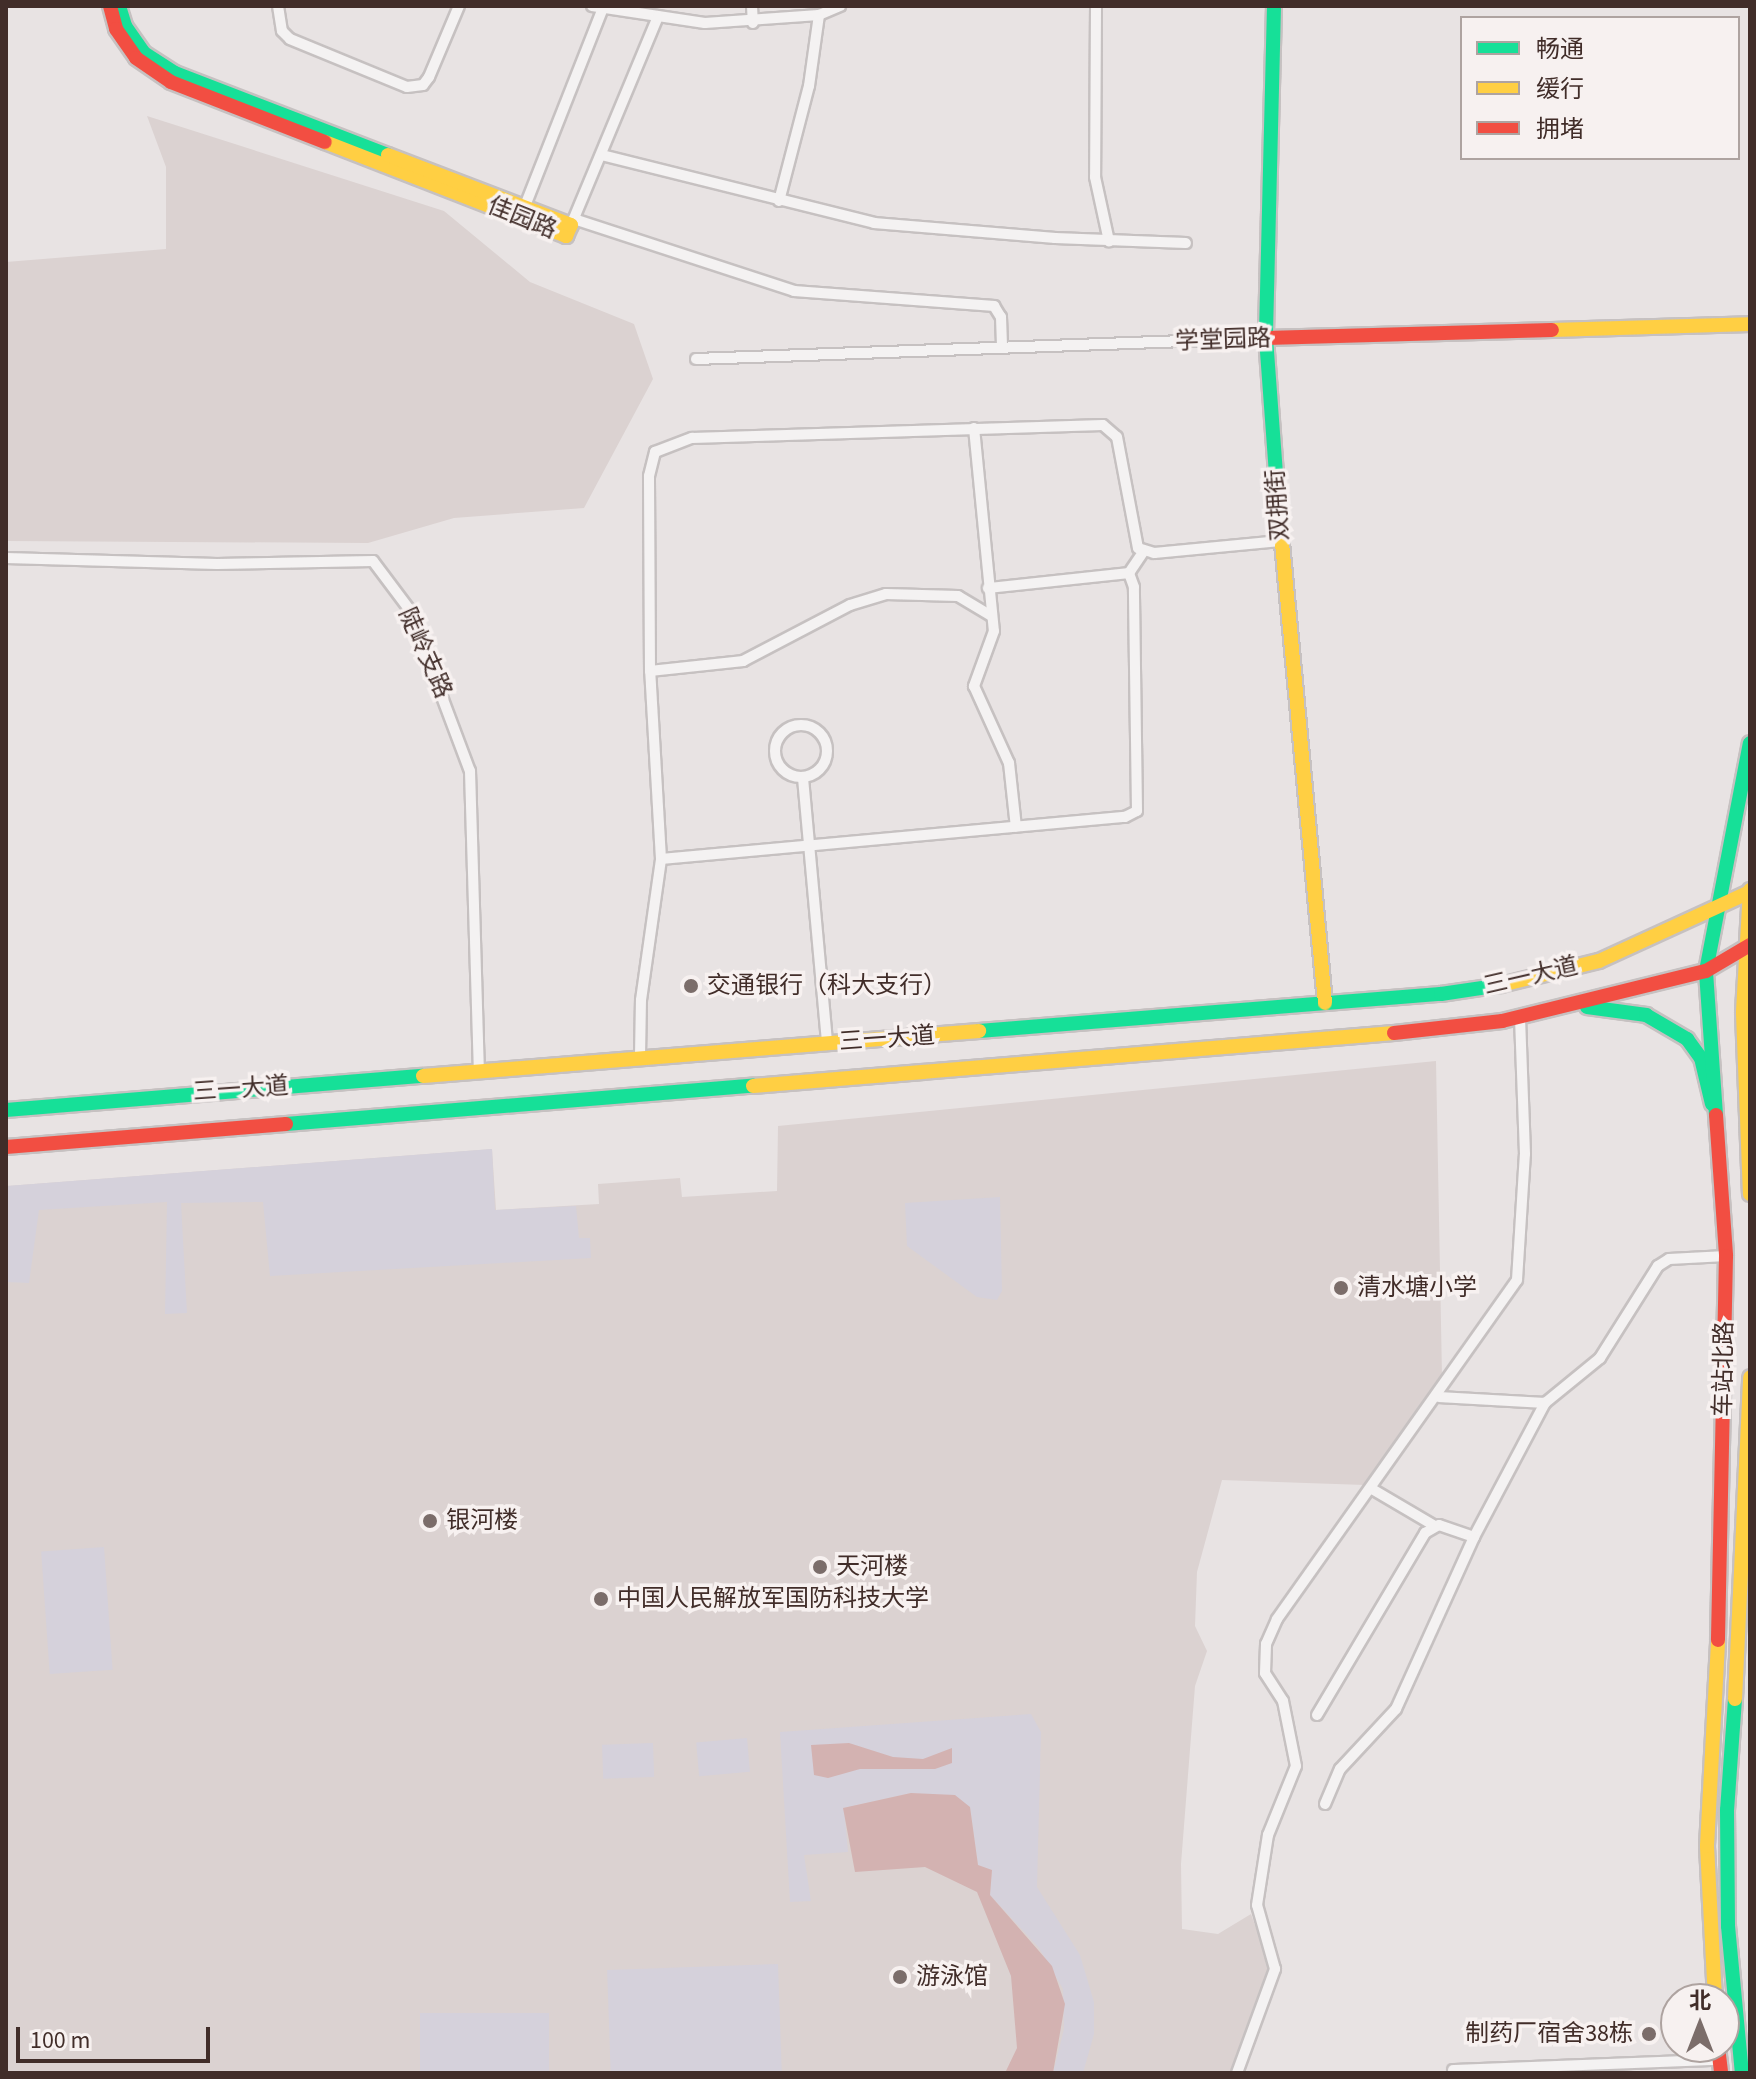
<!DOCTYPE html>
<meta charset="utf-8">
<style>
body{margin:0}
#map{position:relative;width:1756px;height:2079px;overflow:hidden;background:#e8e3e3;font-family:"Source Sans 3","Noto Sans SC",sans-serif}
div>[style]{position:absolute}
.built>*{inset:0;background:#dbd2d1}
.green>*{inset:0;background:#d5d1db;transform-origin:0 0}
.water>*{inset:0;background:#d3b2b1}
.roads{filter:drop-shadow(2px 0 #c6c1c1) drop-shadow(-2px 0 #c6c1c1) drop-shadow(0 2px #c6c1c1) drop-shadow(0 -2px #c6c1c1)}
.street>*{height:10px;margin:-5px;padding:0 5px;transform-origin:5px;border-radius:5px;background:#f4f2f2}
.street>.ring{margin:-5px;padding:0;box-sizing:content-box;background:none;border:10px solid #f4f2f2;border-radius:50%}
.fast>*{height:14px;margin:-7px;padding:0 7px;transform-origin:7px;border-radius:7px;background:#16e098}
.slow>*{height:14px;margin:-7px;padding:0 7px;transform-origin:7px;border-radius:7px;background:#ffcf43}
.jam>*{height:14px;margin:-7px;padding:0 7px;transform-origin:7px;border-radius:7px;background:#f24e42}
.dots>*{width:22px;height:22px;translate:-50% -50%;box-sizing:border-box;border:4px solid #f7f1f0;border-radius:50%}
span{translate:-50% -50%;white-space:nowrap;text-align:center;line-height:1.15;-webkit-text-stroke:7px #f7f1f0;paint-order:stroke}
.street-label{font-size:24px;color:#412d29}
.poi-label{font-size:24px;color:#412d29}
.left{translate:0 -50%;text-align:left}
.right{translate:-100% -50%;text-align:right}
.frame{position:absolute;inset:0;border:8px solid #412d29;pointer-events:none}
.legend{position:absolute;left:1460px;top:16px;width:280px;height:144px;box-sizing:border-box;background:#f7f1f0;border:2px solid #aea3a0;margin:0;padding:10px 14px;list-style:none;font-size:24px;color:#412d29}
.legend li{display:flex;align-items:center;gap:16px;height:40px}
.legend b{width:40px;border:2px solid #aea3a0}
.north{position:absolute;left:1660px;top:1983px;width:80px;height:80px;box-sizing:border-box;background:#f7f1f0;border:2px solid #aea3a0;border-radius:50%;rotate:0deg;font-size:22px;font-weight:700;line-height:32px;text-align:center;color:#412d29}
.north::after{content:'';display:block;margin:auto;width:28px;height:36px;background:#7b6d6a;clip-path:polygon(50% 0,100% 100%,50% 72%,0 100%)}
.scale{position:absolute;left:16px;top:2027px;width:194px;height:36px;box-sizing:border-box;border:4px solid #412d29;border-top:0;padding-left:10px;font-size:24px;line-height:28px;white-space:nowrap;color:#412d29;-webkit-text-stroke:6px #f7f1f0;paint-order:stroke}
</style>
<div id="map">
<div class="built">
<i style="clip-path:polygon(147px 116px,444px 211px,530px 282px,634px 324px,653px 379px,584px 508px,454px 518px,368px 543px,6px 541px,6px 262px,166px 249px,166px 167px)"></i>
<i style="clip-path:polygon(1436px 1061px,1442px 1376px,1365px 1485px,1222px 1480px,1197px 1572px,1195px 1626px,1207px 1651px,1195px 1686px,1181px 1864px,1182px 1929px,1218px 1934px,1251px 1914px,1269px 1964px,1234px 2073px,6px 2073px,7px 1186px,492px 1149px,496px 1210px,599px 1204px,598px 1184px,680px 1178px,682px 1197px,777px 1191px,778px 1126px)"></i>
</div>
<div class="green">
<i style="clip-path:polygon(492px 1149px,495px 1210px,576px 1206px,579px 1238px,590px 1238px,591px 1258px,270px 1276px,263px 1202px,181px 1203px,187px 1313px,165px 1314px,167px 1202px,39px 1210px,29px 1283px,6px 1282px,7px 1186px)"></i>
<i style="clip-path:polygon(1000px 1197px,1002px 1291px,997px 1300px,977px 1297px,907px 1246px,905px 1203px)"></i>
<i style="left:104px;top:1547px;width:123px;height:63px;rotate:86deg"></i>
<i style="clip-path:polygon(1031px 1714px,1041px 1732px,1037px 1887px,1080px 1955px,1094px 2002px,1094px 2034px,1083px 2073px,1053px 2073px,1064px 2029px,1063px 1989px,1039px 1948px,990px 1895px,992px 1871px,978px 1865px,970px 1807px,911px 1793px,844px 1808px,848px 1852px,804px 1855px,811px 1901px,790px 1902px,780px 1732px)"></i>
<i style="left:747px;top:1738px;width:34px;height:51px;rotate:85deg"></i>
<i style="left:653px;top:1743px;width:34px;height:51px;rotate:88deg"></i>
<i style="left:778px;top:1964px;width:109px;height:171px;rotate:88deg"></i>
<i style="left:549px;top:2013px;width:60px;height:129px;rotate:90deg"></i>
</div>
<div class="water">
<i style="clip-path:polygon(849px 1743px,893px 1757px,923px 1759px,952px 1748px,952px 1763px,935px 1769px,860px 1769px,828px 1778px,814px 1775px,811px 1745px)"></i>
<i style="clip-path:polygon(911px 1793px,955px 1795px,970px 1807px,978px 1865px,992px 1870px,990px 1895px,1052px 1966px,1065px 2004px,1053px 2073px,1005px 2073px,1017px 2048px,1011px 1976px,977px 1892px,925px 1867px,855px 1872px,843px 1808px)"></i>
</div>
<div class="roads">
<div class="street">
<i style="left:278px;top:6px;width:25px;rotate:81deg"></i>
<i style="left:282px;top:31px;width:11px;rotate:45deg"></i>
<i style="left:290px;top:39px;width:126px;rotate:22.3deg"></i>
<i style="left:407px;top:87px;width:16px;rotate:-7deg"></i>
<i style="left:423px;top:85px;width:10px;rotate:-53deg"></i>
<i style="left:429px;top:77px;width:77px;rotate:-67.1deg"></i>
<i style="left:592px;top:6px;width:114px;rotate:8.6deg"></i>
<i style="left:705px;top:23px;width:114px;rotate:-4deg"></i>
<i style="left:819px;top:15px;width:23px;rotate:-23deg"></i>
<i style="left:752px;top:6px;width:17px;rotate:87deg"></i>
<i style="left:1096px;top:6px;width:171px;rotate:90.3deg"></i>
<i style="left:1095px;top:177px;width:66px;rotate:77.7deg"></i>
<i style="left:602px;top:155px;width:280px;rotate:14deg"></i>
<i style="left:874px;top:223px;width:182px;rotate:4.7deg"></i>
<i style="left:1055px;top:238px;width:131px;rotate:2.2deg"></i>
<i style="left:779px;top:201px;width:119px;rotate:-75.4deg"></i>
<i style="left:809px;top:86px;width:72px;rotate:-82deg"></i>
<i style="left:523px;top:211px;width:218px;rotate:-68.5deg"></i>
<i style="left:574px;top:219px;width:231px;rotate:18.1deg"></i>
<i style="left:794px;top:291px;width:201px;rotate:4.3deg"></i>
<i style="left:994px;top:306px;width:13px;rotate:58deg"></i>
<i style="left:1001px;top:317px;width:30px;rotate:88deg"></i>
<i style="left:572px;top:223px;width:224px;rotate:-67.4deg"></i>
<i style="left:696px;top:359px;width:570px;rotate:-2.11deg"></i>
<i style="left:974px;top:428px;width:204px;rotate:84.4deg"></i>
<i style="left:994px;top:631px;width:59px;rotate:110deg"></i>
<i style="left:974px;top:686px;width:85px;rotate:65.6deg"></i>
<i style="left:1009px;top:763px;width:64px;rotate:83.8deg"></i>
<i style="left:6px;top:558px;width:211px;rotate:1.6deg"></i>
<i style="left:217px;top:564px;width:156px;rotate:-1.1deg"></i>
<i style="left:373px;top:561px;width:60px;rotate:53.1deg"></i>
<i style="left:409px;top:609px;width:173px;rotate:69.4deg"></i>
<i style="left:470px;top:771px;width:299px;rotate:88.3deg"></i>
<i style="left:1129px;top:573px;width:27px;rotate:-56deg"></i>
<i style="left:650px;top:671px;width:94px;rotate:-6.1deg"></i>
<i style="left:743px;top:661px;width:121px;rotate:-27.6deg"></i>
<i style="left:850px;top:605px;width:38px;rotate:-17deg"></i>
<i style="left:886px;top:594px;width:72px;rotate:1.6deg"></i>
<i style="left:958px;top:596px;width:39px;rotate:31deg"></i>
<i class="ring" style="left:775px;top:725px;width:42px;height:42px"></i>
<i style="left:803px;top:778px;width:266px;rotate:84.8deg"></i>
<i style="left:661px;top:859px;width:466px;rotate:-5.2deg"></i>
<i style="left:1125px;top:817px;width:13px;rotate:-27deg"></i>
<i style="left:1137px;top:811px;width:224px;rotate:-90.8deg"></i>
<i style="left:1134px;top:587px;width:15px;rotate:-110deg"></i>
<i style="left:1129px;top:573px;width:142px;rotate:173.9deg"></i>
<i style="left:640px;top:1056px;width:56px;rotate:-89deg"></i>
<i style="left:641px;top:1000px;width:142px;rotate:-81.9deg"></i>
<i style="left:661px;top:859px;width:188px;rotate:-93.3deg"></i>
<i style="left:650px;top:671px;width:195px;rotate:-90.3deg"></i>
<i style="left:649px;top:476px;width:25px;rotate:-76deg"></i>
<i style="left:655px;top:452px;width:40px;rotate:-21deg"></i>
<i style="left:692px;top:438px;width:411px;rotate:-1.8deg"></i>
<i style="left:1103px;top:425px;width:18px;rotate:41deg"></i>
<i style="left:1117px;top:437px;width:113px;rotate:79.3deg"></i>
<i style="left:1138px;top:548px;width:17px;rotate:17deg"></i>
<i style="left:1154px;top:553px;width:127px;rotate:-5.4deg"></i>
<i style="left:1439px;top:1397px;width:106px;rotate:3.2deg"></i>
<i style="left:1372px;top:1489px;width:71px;rotate:30.5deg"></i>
<i style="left:1317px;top:1715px;width:212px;rotate:-59.3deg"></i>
<i style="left:1425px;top:1533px;width:16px;rotate:-30deg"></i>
<i style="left:1439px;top:1525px;width:37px;rotate:19deg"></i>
<i style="left:1474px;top:1537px;width:152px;rotate:-62.1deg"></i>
<i style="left:1545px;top:1403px;width:71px;rotate:-39.3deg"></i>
<i style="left:1600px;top:1358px;width:109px;rotate:-57.8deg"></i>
<i style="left:1658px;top:1266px;width:13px;rotate:-32deg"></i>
<i style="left:1669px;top:1259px;width:57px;rotate:-3deg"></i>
<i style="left:1325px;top:1804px;width:38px;rotate:-67deg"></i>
<i style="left:1340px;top:1769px;width:82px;rotate:-47deg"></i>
<i style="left:1396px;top:1709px;width:189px;rotate:-65.6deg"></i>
<i style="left:1453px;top:2070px;width:266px;rotate:-2.2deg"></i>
<i style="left:1237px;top:2073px;width:111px;rotate:-69.9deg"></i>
<i style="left:1275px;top:1969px;width:66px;rotate:-105.7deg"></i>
<i style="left:1257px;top:1905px;width:71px;rotate:-81.1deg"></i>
<i style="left:1268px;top:1835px;width:74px;rotate:-67.9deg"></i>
<i style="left:1296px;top:1766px;width:66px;rotate:-101.3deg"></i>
<i style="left:1283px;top:1701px;width:33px;rotate:-123deg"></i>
<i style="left:1265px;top:1673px;width:29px;rotate:-88deg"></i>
<i style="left:1266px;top:1644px;width:27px;rotate:-66deg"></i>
<i style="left:1277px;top:1619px;width:415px;rotate:-54.7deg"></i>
<i style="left:1517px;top:1280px;width:126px;rotate:-86.4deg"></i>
<i style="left:1525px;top:1154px;width:137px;rotate:-92.1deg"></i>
</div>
<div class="fast">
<i style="left:119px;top:6px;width:21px;rotate:73deg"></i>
<i style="left:125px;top:26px;width:33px;rotate:55deg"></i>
<i style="left:144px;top:53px;width:37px;rotate:33deg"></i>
<i style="left:175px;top:73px;width:228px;rotate:21.1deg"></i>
<i style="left:1274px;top:6px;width:332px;rotate:91.4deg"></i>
<i style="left:1266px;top:338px;width:162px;rotate:85.8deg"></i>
<i style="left:1587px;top:1007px;width:60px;rotate:7.7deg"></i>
<i style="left:1646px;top:1015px;width:48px;rotate:30.3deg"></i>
<i style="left:1687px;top:1039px;width:24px;rotate:54deg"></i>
<i style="left:1701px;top:1058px;width:47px;rotate:76.6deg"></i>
<i style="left:979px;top:1031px;width:463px;rotate:-4.6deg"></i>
<i style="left:1441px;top:994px;width:61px;rotate:-8.5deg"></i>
<i style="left:6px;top:1110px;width:418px;rotate:-4.7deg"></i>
<i style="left:1716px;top:1115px;width:144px;rotate:-94deg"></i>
<i style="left:1706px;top:971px;width:232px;rotate:-79.1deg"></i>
<i style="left:286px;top:1124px;width:469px;rotate:-4.7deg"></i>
<i style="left:1735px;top:1699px;width:111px;rotate:94.1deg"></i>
<i style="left:1727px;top:1810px;width:116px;rotate:89.5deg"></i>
<i style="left:1728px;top:1926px;width:148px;rotate:84.6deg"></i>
</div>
<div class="slow">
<i style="left:325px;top:142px;width:259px;rotate:21.3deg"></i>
<i style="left:566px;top:236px;width:12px;rotate:-66deg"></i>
<i style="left:571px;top:225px;width:196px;rotate:-159.1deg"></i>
<i style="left:1552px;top:330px;width:198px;rotate:-1.7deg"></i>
<i style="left:1278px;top:500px;width:505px;rotate:84.66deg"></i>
<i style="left:1750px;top:890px;width:123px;rotate:93.3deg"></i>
<i style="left:1743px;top:1013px;width:181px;rotate:87.8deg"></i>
<i style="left:1501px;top:985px;width:101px;rotate:-13.8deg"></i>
<i style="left:1599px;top:961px;width:166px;rotate:-24.6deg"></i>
<i style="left:423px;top:1076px;width:558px;rotate:-4.63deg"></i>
<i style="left:753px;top:1086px;width:643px;rotate:-4.73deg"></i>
<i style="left:1735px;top:1699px;width:322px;rotate:-87.3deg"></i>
<i style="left:1715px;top:1999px;width:153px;rotate:-93deg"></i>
<i style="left:1707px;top:1846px;width:206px;rotate:-86.9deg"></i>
</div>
<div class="jam">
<i style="left:110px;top:6px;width:24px;rotate:75deg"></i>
<i style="left:116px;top:29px;width:35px;rotate:55deg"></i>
<i style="left:136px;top:58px;width:42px;rotate:34.4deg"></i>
<i style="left:171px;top:82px;width:165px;rotate:21.3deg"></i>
<i style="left:1266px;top:338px;width:286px;rotate:-1.6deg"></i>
<i style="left:1394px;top:1033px;width:109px;rotate:-6.3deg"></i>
<i style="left:1502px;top:1021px;width:210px;rotate:-13.8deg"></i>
<i style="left:1706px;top:971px;width:51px;rotate:-30.6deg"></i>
<i style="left:1716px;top:1115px;width:141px;rotate:85.9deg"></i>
<i style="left:1726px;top:1256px;width:384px;rotate:91.2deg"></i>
<i style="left:6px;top:1147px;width:281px;rotate:-4.7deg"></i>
<i style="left:1718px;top:2047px;width:26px;rotate:83deg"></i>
</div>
</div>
<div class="dots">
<i style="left:691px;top:986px;background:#7b6d6a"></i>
<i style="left:1341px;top:1288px;background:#7b6d6a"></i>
<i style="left:430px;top:1521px;background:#7b6d6a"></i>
<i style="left:820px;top:1567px;background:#7b6d6a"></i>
<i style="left:601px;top:1599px;background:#7b6d6a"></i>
<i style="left:900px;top:1977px;background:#7b6d6a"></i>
<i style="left:1649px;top:2034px;background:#7b6d6a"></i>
</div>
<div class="street-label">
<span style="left:522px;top:218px;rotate:22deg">佳园路</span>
<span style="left:1223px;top:340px;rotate:-2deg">学堂园路</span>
<span style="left:1278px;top:505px;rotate:-94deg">双拥街</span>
<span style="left:425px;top:653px;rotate:66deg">陡岭支路</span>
<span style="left:1531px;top:976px;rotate:-13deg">三一大道</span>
<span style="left:887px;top:1039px;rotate:-4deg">三一大道</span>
<span style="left:241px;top:1089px;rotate:-4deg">三一大道</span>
<span style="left:1724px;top:1369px;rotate:-89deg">车站北路</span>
</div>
<div class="poi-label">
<span class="left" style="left:707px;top:986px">交通银行（科大支行）</span>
<span class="left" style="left:1357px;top:1288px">清水塘小学</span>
<span class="left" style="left:446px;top:1521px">银河楼</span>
<span class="left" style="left:836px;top:1567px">天河楼</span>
<span class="left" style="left:617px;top:1599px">中国人民解放军国防科技大学</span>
<span class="left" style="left:916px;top:1977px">游泳馆</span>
<span class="right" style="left:1633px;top:2034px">制药厂宿舍38栋</span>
</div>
<div class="frame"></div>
<ul class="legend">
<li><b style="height:10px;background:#16e098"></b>畅通</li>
<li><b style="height:10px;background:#ffcf43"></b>缓行</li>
<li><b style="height:10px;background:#f24e42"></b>拥堵</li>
</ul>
<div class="north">北</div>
<div class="scale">100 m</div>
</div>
